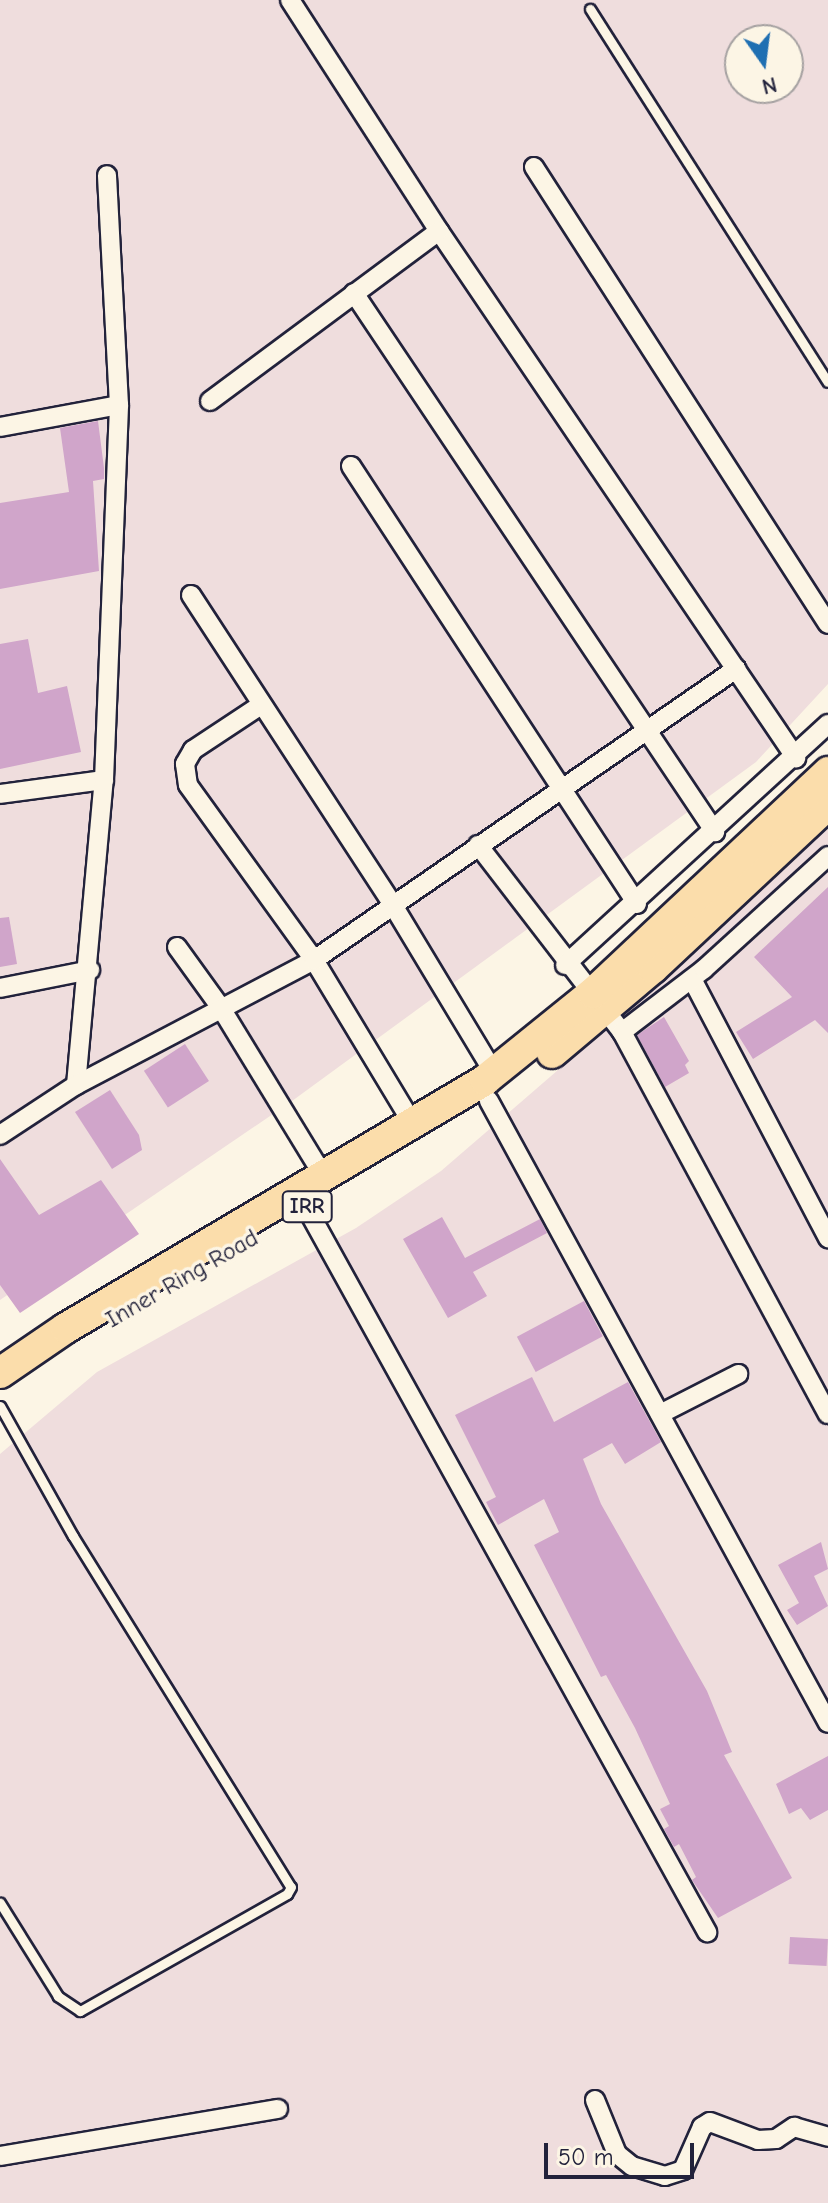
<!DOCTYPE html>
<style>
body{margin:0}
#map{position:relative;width:828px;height:2203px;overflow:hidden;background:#fcf5e5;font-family:"Comic Neue",sans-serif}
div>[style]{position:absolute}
.built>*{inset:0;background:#efdddd}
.building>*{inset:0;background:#d0a5ca;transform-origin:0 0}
.roads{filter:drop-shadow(2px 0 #22223b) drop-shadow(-2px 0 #22223b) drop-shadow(0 2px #22223b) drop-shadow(0 -2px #22223b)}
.lane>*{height:9px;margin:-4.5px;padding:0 4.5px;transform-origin:4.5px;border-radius:4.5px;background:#fcf5e5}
.street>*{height:18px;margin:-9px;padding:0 9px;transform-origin:9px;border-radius:9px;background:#fcf5e5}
.primary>*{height:30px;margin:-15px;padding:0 15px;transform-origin:15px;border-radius:15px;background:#fbddab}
span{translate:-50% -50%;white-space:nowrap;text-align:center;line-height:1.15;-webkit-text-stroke:7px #fcf5e5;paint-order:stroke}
.shield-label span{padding:2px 6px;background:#fcf5e5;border:2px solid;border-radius:6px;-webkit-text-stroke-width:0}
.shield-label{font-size:22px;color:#22223b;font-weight:700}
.street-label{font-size:24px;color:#22223b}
.north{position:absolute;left:724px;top:24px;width:80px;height:80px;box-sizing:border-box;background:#fcf5e5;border:2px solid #a5a1a1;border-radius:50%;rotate:166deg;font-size:22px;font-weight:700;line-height:32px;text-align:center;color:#22223b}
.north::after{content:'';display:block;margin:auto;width:28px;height:36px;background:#1f6fb2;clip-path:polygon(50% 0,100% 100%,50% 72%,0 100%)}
.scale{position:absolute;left:544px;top:2143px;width:150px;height:36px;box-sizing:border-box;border:4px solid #22223b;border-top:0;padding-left:10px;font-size:24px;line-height:28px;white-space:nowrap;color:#22223b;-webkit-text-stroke:6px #fcf5e5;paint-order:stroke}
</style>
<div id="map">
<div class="built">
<i style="clip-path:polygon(evenodd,0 0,828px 0,828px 684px,756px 762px,292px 1101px,0 1300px,0 0,740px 40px,788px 40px,788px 88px,740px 88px,740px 40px)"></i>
<i style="clip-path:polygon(828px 825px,828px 2203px,0 2203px,0 1454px,97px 1372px,356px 1228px,441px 1171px,705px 943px)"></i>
</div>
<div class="building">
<i style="clip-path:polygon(98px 421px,104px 468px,104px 479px,93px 481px,99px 571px,0 589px,0 503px,69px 492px,60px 428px)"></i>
<i style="clip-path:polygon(28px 639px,38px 693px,67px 686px,81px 752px,0 769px,0 644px)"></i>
<i style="clip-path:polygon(828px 887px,828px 1033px,815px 1020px,753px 1059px,736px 1032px,792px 997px,754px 957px)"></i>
<i style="clip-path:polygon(9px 917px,17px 964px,0 967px,0 918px)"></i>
<i style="clip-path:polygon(664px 1017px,689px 1061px,685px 1065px,689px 1073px,665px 1087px,637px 1035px)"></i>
<i style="left:185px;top:1044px;width:44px;height:49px;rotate:57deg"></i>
<i style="clip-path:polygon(110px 1090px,139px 1135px,142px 1150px,112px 1169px,75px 1112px)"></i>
<i style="clip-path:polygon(0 1159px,39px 1215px,101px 1180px,139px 1234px,20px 1313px,0 1285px)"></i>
<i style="clip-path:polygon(442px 1217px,465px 1258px,540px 1219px,547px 1233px,473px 1272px,487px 1296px,448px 1318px,403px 1239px)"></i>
<i style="left:584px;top:1301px;width:40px;height:76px;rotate:62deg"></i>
<i style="clip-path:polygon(532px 1377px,554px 1422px,628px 1382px,661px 1442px,625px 1464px,612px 1443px,583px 1459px,601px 1504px,707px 1691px,732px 1752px,724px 1755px,792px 1878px,718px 1918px,692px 1880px,696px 1877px,679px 1844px,674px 1847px,664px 1829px,669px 1826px,660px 1809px,670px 1804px,635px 1728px,606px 1675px,601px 1677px,534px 1545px,559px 1532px,544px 1499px,498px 1525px,486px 1502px,496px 1497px,455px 1415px)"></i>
<i style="clip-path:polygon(821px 1542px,828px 1569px,814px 1576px,828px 1606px,797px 1625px,787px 1610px,799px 1603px,778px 1565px)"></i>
<i style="clip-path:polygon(828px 1756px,828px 1810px,810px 1820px,801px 1808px,789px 1814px,776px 1784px)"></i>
<i style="left:790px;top:1937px;width:38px;height:27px;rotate:3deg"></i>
</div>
<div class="roads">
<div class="lane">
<i style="left:590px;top:9px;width:442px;rotate:57.5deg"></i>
<i style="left:0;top:1406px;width:149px;rotate:60.7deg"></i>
<i style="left:73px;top:1536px;width:413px;rotate:58.2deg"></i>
<i style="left:291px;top:1887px;width:8px;rotate:120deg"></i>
<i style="left:287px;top:1894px;width:238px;rotate:150.5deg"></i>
<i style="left:80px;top:2011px;width:27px;rotate:-146deg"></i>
<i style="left:58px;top:1996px;width:110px;rotate:-121.9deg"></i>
</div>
<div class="street">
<i style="left:290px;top:0;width:275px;rotate:57.2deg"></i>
<i style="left:439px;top:231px;width:637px;rotate:55.89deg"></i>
<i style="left:534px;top:167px;width:543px;rotate:57.25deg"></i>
<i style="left:354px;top:293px;width:649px;rotate:56.19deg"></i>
<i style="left:210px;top:401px;width:285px;rotate:-36.6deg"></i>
<i style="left:0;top:427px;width:121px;rotate:-10.5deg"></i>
<i style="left:351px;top:466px;width:523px;rotate:56.86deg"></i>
<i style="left:191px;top:595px;width:366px;rotate:56.9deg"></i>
<i style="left:391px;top:902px;width:200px;rotate:58.9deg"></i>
<i style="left:261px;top:705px;width:82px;rotate:146.5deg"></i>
<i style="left:193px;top:750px;width:16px;rotate:120deg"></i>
<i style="left:185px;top:764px;width:21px;rotate:82deg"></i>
<i style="left:188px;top:785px;width:216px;rotate:54.2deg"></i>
<i style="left:314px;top:960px;width:192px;rotate:58.9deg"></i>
<i style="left:0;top:794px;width:105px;rotate:-7.7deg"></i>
<i style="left:478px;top:845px;width:236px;rotate:52.4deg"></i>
<i style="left:622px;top:1032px;width:434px;rotate:61.7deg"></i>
<i style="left:177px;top:947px;width:75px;rotate:54.2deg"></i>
<i style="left:221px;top:1008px;width:198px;rotate:58.6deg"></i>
<i style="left:565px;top:965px;width:357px;rotate:-42.5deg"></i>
<i style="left:692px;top:979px;width:293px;rotate:62.3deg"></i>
<i style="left:0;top:988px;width:92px;rotate:-11.3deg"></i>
<i style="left:622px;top:1032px;width:103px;rotate:-37.5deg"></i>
<i style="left:704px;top:969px;width:168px;rotate:-42.3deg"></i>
<i style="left:76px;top:1085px;width:306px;rotate:-84.8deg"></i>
<i style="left:104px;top:780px;width:375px;rotate:-87.7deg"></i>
<i style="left:119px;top:405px;width:230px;rotate:-93deg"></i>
<i style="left:489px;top:1101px;width:708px;rotate:61.41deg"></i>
<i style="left:0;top:1135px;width:91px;rotate:-33.3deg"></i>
<i style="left:76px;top:1085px;width:269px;rotate:-27.7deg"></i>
<i style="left:314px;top:960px;width:513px;rotate:-34.59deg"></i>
<i style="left:306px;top:1207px;width:829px;rotate:61.05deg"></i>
<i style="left:660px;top:1414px;width:88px;rotate:-27.1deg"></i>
<i style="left:595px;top:2100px;width:58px;rotate:67.8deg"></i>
<i style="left:617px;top:2154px;width:19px;rotate:39deg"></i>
<i style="left:632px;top:2166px;width:34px;rotate:17deg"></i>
<i style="left:665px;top:2176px;width:19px;rotate:-18deg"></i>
<i style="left:683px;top:2170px;width:47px;rotate:-66.2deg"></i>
<i style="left:702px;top:2127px;width:9px;rotate:-32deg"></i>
<i style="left:710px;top:2122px;width:51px;rotate:20.6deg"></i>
<i style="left:758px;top:2140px;width:18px;rotate:-3deg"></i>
<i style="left:776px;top:2139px;width:22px;rotate:-34deg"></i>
<i style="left:794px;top:2127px;width:35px;rotate:16deg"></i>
<i style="left:0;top:2156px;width:282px;rotate:-9.6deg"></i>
</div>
<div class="primary">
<i style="left:552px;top:1053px;width:132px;rotate:-40.1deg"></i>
<i style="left:653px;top:968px;width:240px;rotate:-43.1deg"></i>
<i style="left:0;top:1373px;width:80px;rotate:-34.3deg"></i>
<i style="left:66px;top:1328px;width:487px;rotate:-30.6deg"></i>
<i style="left:485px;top:1080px;width:139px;rotate:-38.9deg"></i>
<i style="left:593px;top:993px;width:323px;rotate:-43.2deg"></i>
</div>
</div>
<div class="shield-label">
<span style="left:307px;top:1207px">IRR</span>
</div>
<div class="street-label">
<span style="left:182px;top:1279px;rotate:-30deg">Inner Ring Road</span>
</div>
<div class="north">N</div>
<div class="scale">50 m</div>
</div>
